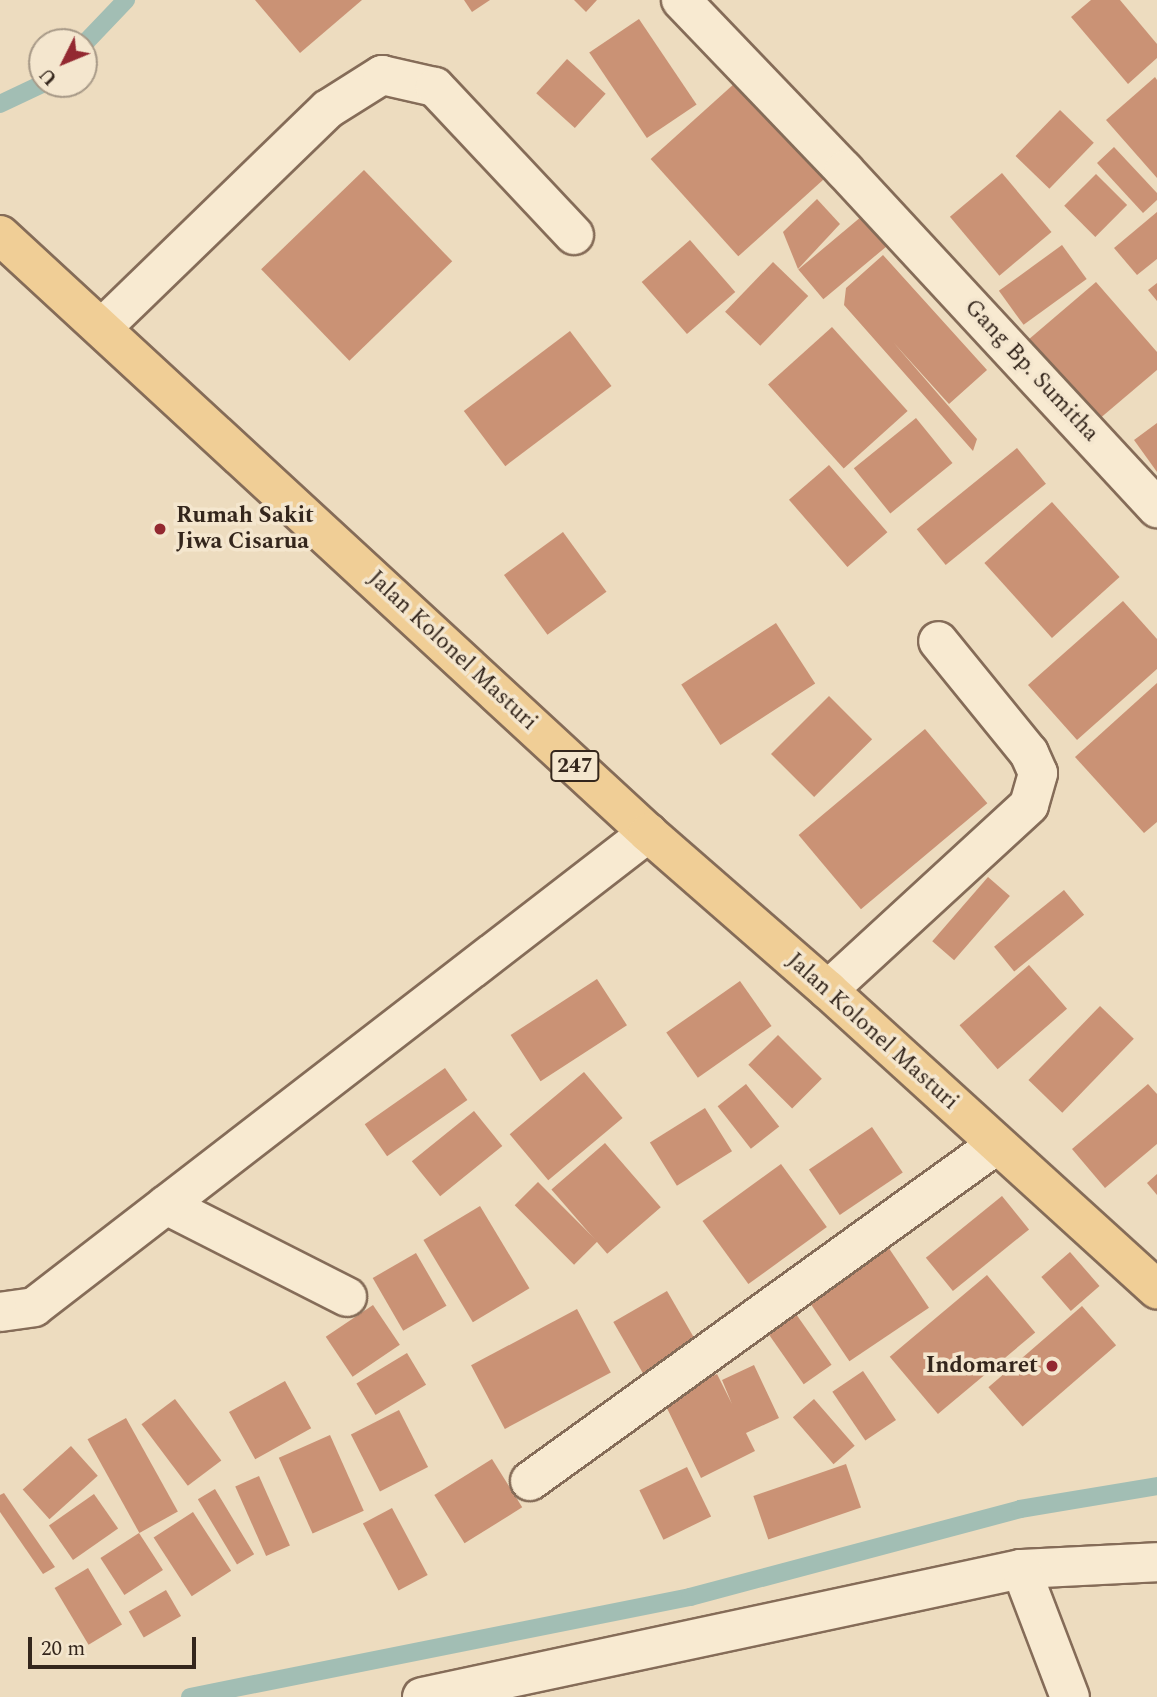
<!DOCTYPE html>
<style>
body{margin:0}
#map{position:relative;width:1157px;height:1697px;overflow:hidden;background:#eddcbf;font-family:Spectral,serif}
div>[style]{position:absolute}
.stream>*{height:18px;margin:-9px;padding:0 9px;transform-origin:9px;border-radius:9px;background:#a2beb4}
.building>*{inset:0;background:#ca9275;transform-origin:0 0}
.roads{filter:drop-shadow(2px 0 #856c58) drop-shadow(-2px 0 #856c58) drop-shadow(0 2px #856c58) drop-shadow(0 -2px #856c58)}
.minor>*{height:38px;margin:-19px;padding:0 19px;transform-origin:19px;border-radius:19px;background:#f8ead1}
.major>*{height:38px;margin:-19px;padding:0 19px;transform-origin:19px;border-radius:19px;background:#f0ce96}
.dots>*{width:19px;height:19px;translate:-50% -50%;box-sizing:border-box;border:4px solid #f4e6ce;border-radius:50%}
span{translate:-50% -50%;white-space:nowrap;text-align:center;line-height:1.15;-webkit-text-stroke:7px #f4e6ce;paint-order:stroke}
.shield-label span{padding:2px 5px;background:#f4e6ce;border:2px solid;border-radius:5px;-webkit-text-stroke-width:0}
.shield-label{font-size:21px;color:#34261c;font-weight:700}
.street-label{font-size:23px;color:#34261c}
.poi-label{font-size:23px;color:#34261c;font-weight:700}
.left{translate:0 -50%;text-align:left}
.right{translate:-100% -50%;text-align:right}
.north{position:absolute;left:28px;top:28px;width:70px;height:70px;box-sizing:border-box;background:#f4e6ce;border:2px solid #a79987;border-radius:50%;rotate:227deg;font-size:19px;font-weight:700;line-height:28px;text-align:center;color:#34261c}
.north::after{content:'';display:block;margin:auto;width:24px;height:32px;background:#932931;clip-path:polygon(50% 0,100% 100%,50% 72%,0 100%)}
.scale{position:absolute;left:28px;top:1637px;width:168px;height:32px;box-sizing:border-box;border:4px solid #34261c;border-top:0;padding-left:9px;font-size:21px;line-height:24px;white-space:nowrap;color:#34261c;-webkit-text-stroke:5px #f4e6ce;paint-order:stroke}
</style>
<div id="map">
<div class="stream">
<i style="left:84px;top:44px;width:61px;rotate:-46.3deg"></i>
<i style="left:0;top:104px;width:47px;rotate:-25.5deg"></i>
<i style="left:190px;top:1697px;width:510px;rotate:-11.31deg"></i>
<i style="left:690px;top:1597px;width:342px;rotate:-14.9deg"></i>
<i style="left:1020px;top:1509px;width:139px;rotate:-9.5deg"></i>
</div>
<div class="building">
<i style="clip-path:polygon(255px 0,362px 0,300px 53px)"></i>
<i style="clip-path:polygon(464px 0,490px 0,472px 12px)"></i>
<i style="clip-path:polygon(574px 0,597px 0,586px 12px)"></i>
<i style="clip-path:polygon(1091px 0,1120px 0,1157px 44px,1157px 58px,1128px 84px,1071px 17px)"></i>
<i style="left:639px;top:19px;width:103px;height:60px;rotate:56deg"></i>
<i style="left:567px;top:59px;width:52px;height:46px;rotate:42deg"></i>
<i style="left:745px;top:74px;width:131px;height:127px;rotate:48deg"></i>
<i style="clip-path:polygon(1155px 77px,1157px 80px,1157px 178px,1106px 120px)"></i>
<i style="left:1060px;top:110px;width:47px;height:64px;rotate:44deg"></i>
<i style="clip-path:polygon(1114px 147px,1157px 193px,1157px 200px,1143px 213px,1097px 163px)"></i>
<i style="left:364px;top:170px;width:127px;height:143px;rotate:46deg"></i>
<i style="left:1002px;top:173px;width:77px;height:68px;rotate:50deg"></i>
<i style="left:1096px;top:174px;width:44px;height:45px;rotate:45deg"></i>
<i style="clip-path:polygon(817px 199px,840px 224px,798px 269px,783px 232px)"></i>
<i style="left:868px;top:211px;width:39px;height:91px;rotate:50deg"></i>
<i style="clip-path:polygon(1157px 212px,1157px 259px,1137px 275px,1114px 248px)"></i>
<i style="left:690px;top:240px;width:69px;height:64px;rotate:49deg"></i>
<i style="left:1062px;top:245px;width:42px;height:78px;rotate:54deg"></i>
<i style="clip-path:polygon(883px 255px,987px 370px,949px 404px,893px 342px,977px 439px,973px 451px,844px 305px,846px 288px)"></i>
<i style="left:773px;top:262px;width:49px;height:69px;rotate:44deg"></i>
<i style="clip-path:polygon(1096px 282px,1157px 352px,1157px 370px,1098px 420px,1028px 340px)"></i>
<i style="clip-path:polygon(1157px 283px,1157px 301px,1148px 290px)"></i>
<i style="left:832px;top:327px;width:113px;height:86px;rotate:48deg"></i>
<i style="left:570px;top:331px;width:69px;height:133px;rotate:53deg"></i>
<i style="left:916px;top:418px;width:58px;height:80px;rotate:51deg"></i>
<i style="clip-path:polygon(1157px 423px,1157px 472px,1134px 440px)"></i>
<i style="left:1017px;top:448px;width:46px;height:129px;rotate:51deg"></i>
<i style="left:829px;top:465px;width:89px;height:53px;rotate:49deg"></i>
<i style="left:1052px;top:502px;width:101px;height:91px;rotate:48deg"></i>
<i style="left:563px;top:532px;width:74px;height:73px;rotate:54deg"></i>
<i style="clip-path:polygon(1123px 601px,1157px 639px,1157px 669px,1077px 740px,1028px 685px)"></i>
<i style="left:776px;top:623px;width:72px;height:113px;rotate:57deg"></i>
<i style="clip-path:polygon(1157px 683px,1157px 822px,1144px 833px,1075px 757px)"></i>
<i style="left:829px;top:696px;width:61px;height:82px;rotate:45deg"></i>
<i style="left:925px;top:729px;width:97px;height:165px;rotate:50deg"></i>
<i style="left:988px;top:877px;width:29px;height:85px;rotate:41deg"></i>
<i style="left:1064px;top:890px;width:32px;height:90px;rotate:51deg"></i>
<i style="left:1029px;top:965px;width:58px;height:92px;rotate:49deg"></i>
<i style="left:597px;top:979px;width:55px;height:103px;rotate:57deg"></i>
<i style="left:740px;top:981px;width:55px;height:90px;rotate:55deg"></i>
<i style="left:1100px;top:1006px;width:47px;height:103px;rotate:44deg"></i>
<i style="left:778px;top:1035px;width:62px;height:42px;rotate:45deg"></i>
<i style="left:445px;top:1068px;width:39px;height:98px;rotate:55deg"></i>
<i style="left:584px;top:1072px;width:60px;height:97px;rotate:50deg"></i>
<i style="left:746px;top:1084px;width:54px;height:36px;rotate:52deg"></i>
<i style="clip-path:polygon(1148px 1084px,1157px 1094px,1157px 1144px,1105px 1188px,1072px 1149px)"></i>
<i style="left:705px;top:1108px;width:51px;height:65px;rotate:58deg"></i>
<i style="left:474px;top:1111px;width:45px;height:80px;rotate:51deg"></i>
<i style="left:872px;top:1127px;width:55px;height:76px;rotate:56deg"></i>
<i style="left:605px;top:1143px;width:85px;height:71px;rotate:49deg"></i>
<i style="left:781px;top:1164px;width:78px;height:97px;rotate:54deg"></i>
<i style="clip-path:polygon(1157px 1174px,1157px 1195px,1147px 1183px)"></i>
<i style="left:538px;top:1182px;width:84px;height:33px;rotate:45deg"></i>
<i style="left:1002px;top:1196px;width:43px;height:98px;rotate:51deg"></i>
<i style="left:480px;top:1206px;width:96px;height:66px;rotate:59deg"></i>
<i style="left:882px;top:1238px;width:84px;height:96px;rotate:56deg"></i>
<i style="left:1070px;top:1252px;width:45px;height:38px;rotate:49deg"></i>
<i style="left:416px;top:1253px;width:61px;height:50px;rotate:60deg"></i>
<i style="left:987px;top:1275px;width:75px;height:127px;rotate:50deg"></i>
<i style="left:667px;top:1291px;width:61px;height:62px;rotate:60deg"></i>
<i style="left:373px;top:1305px;width:48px;height:57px;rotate:56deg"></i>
<i style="left:1082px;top:1306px;width:52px;height:124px;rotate:49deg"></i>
<i style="left:577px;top:1309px;width:72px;height:120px;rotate:62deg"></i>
<i style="left:796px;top:1314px;width:62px;height:34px;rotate:55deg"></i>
<i style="left:407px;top:1353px;width:37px;height:59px;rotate:59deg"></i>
<i style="clip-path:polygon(754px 1365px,779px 1418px,746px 1433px,755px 1451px,701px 1478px,663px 1400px,717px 1374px,732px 1404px,722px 1380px)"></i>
<i style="left:863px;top:1371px;width:59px;height:37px;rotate:56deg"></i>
<i style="left:285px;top:1381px;width:54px;height:64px;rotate:61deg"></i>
<i style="left:175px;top:1399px;width:77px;height:42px;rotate:53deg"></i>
<i style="left:814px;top:1399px;width:62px;height:28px;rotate:49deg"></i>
<i style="left:399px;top:1410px;width:64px;height:54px;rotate:63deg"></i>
<i style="left:126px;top:1418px;width:107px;height:44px;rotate:61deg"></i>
<i style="left:330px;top:1435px;width:83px;height:56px;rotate:66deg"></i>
<i style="left:71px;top:1446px;width:40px;height:65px;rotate:48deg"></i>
<i style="left:492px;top:1459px;width:57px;height:68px;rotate:58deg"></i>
<i style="left:846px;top:1464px;width:46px;height:98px;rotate:71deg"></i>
<i style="left:687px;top:1467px;width:55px;height:53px;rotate:64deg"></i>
<i style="left:259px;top:1476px;width:76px;height:26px;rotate:66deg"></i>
<i style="left:215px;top:1489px;width:76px;height:20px;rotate:59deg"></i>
<i style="clip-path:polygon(4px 1493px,55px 1567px,43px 1574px,0 1512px,0 1495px)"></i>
<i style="left:94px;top:1494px;width:42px;height:55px;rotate:55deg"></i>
<i style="left:392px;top:1508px;width:76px;height:33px;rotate:62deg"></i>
<i style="left:193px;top:1512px;width:70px;height:47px;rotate:57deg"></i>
<i style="left:139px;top:1533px;width:44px;height:46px;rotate:57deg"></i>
<i style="left:88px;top:1568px;width:66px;height:39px;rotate:59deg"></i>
<i style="left:166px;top:1590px;width:30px;height:43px;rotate:60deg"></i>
</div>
<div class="roads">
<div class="minor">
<i style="left:681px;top:0;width:236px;rotate:46.2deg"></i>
<i style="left:844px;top:170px;width:461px;rotate:47.2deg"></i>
<i style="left:103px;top:327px;width:313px;rotate:-44.1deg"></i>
<i style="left:328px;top:109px;width:64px;rotate:-32.2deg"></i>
<i style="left:382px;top:75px;width:54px;rotate:12.8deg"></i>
<i style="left:435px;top:87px;width:203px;rotate:46.8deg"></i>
<i style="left:828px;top:990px;width:273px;rotate:-42.6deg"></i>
<i style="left:1029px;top:805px;width:33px;rotate:-74deg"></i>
<i style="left:1038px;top:773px;width:22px;rotate:-114deg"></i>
<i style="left:1029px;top:753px;width:144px;rotate:-129.1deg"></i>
<i style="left:166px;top:1205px;width:203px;rotate:26.9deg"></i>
<i style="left:0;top:1312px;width:34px;rotate:-8deg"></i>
<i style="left:34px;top:1307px;width:776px;rotate:-37.67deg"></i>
<i style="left:530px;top:1481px;width:575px;rotate:-35.79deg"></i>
<i style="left:1021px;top:1569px;width:136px;rotate:-2.9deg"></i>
<i style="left:422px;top:1697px;width:613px;rotate:-12.06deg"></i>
<i style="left:1021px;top:1569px;width:137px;rotate:69.1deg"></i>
</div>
<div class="major">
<i style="left:0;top:235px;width:882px;rotate:42.7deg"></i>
<i style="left:648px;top:833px;width:239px;rotate:41.1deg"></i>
<i style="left:828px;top:990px;width:445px;rotate:42.3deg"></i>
</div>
</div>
<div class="dots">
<i style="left:160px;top:529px;background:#932931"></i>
<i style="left:1052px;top:1366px;background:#932931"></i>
</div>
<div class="shield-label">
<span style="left:575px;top:766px">247</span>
</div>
<div class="street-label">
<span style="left:1031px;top:371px;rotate:47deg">Gang Bp. Sumitha</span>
<span style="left:452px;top:651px;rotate:43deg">Jalan Kolonel Masturi</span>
<span style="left:872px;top:1032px;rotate:42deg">Jalan Kolonel Masturi</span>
</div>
<div class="poi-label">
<span class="left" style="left:176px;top:529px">Rumah Sakit<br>Jiwa Cisarua</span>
<span class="right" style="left:1038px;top:1366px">Indomaret</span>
</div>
<div class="north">U</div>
<div class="scale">20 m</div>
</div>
